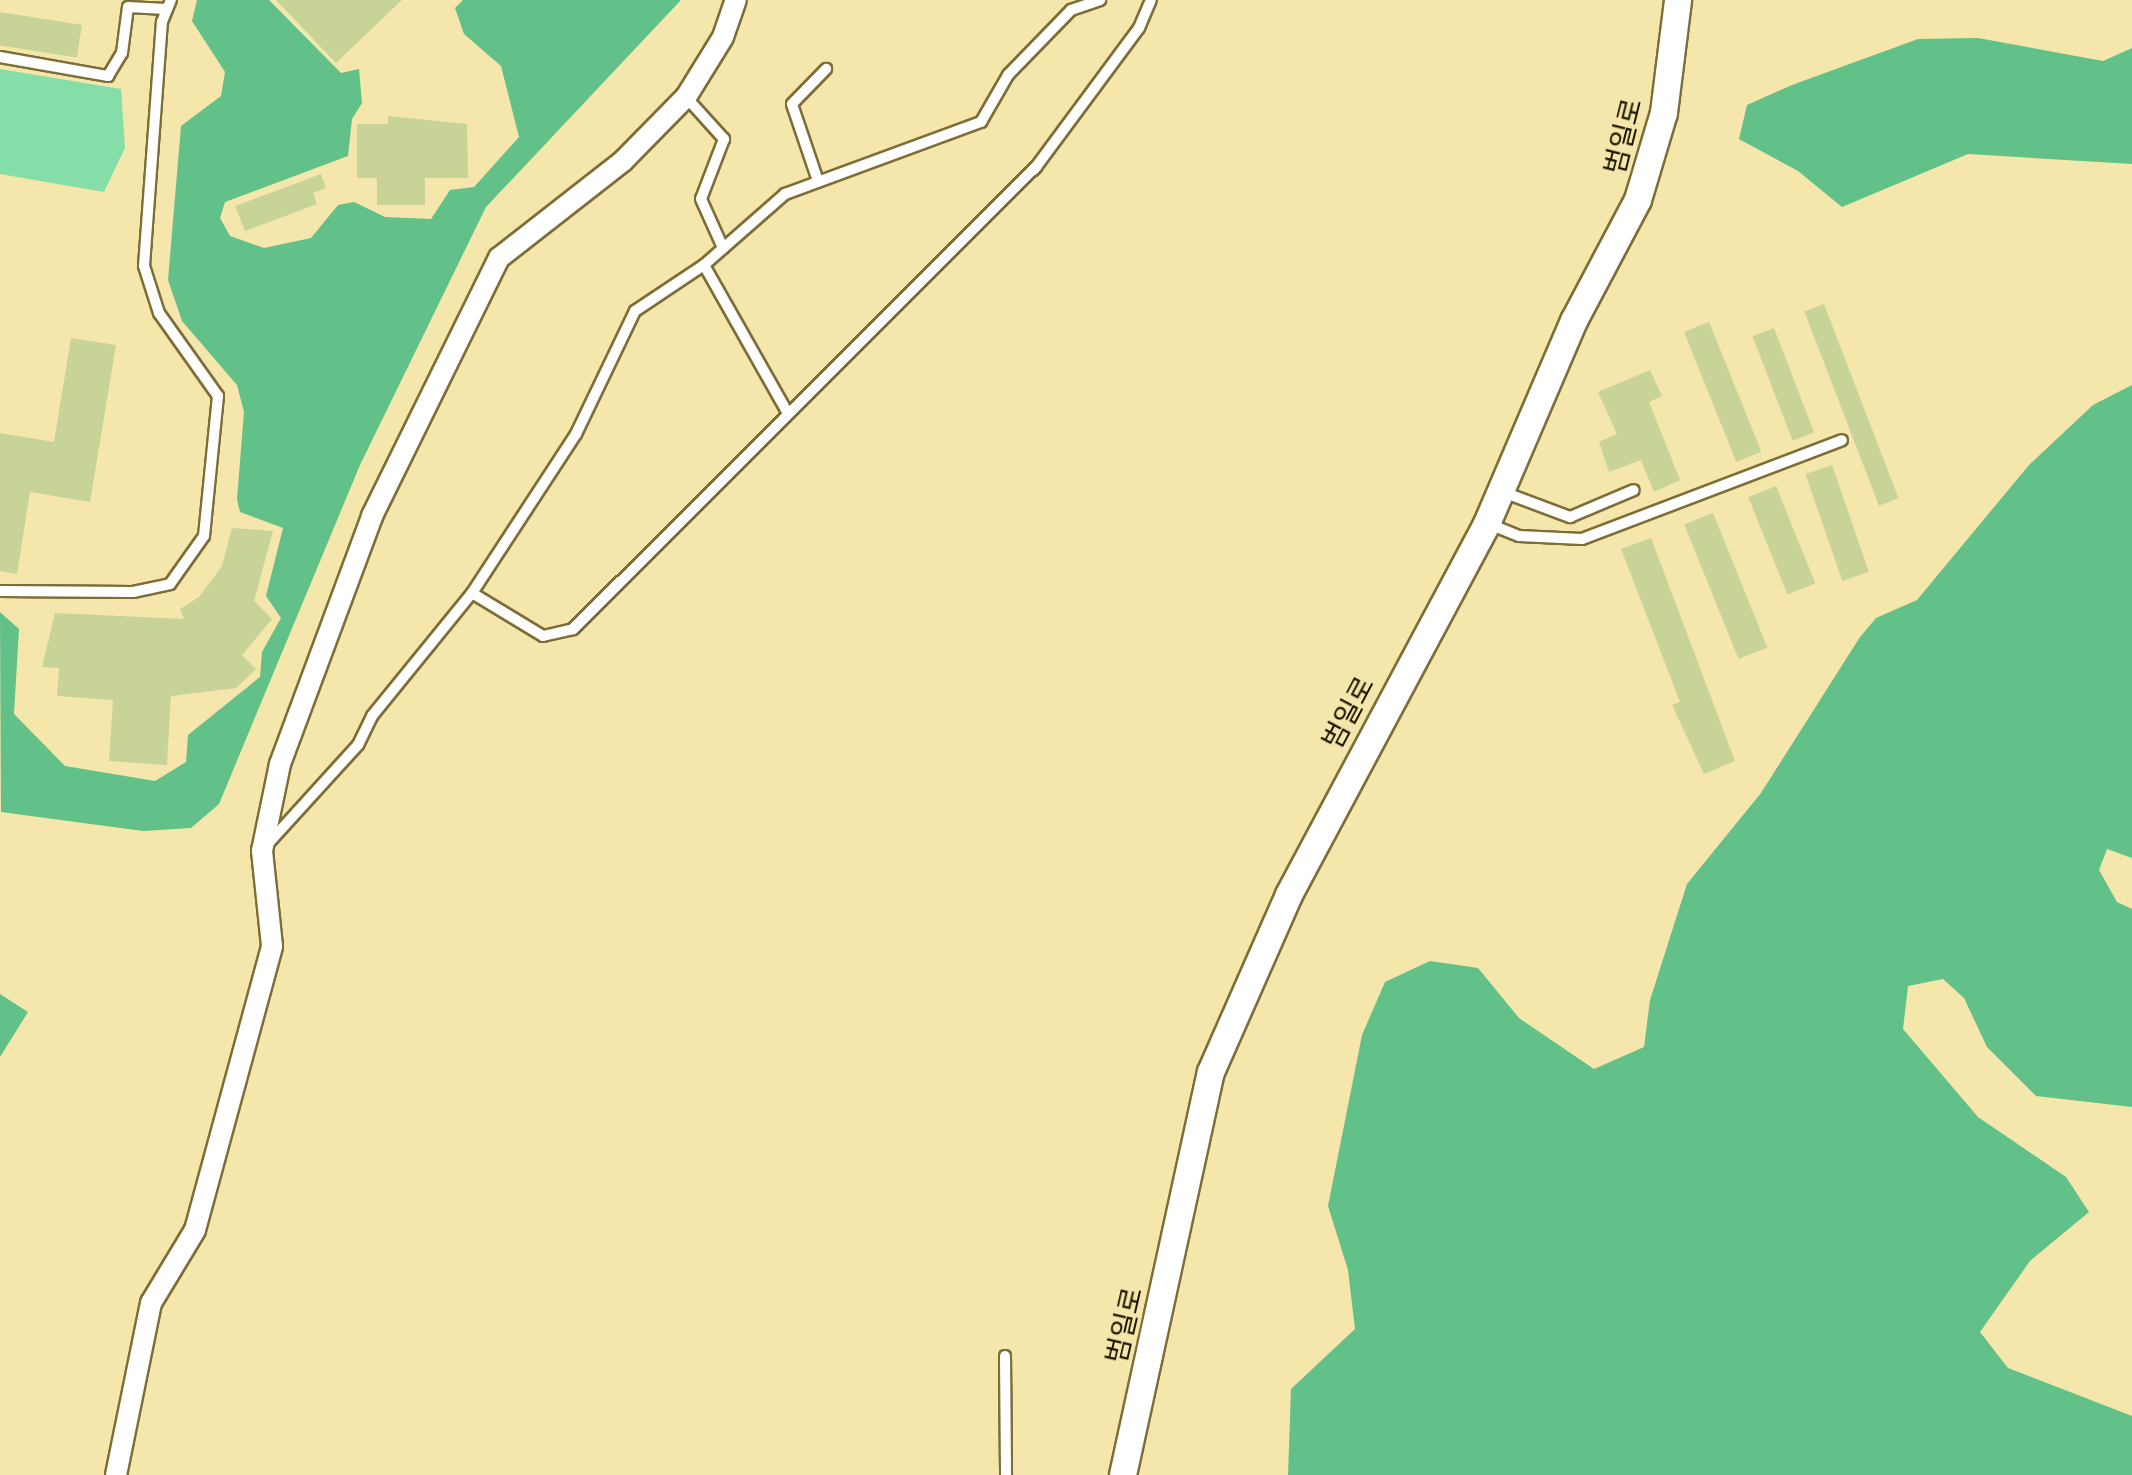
<!DOCTYPE html>
<meta charset="utf-8">
<style>
body{margin:0}
#map{position:relative;width:2132px;height:1475px;overflow:hidden;background:#f5e6ab;font-family:"Noto Sans","Noto Sans KR",sans-serif}
div>[style]{position:absolute}
.green>*{inset:0;background:#85dda8}
.forest>*{inset:0;background:#61c189}
.building>*{inset:0;background:#c8d398;transform-origin:0 0}
.roads{filter:drop-shadow(2px 0 #7c6e36) drop-shadow(-2px 0 #7c6e36) drop-shadow(0 2px #7c6e36) drop-shadow(0 -2px #7c6e36)}
.service>*{height:10px;margin:-5px;padding:0 5px;transform-origin:5px;border-radius:5px;background:#fff}
.minor>*{height:20px;margin:-10px;padding:0 10px;transform-origin:10px;border-radius:10px;background:#fff}
.tertiary>*{height:26px;margin:-13px;padding:0 13px;transform-origin:13px;border-radius:13px;background:#fff}
span{translate:-50% -50%;white-space:nowrap;text-align:center;line-height:1.15;-webkit-text-stroke:7px #f5e6ab;paint-order:stroke}
.street-label{font-size:28px;color:#1b1501}
</style>
<div id="map">
<div class="green">
<i style="clip-path:polygon(0 69px,121px 89px,125px 148px,104px 192px,0 174px)"></i>
</div>
<div class="forest">
<i style="clip-path:polygon(197px 0,269px 0,341px 73px,359px 69px,362px 103px,352px 119px,348px 156px,225px 202px,220px 218px,230px 236px,264px 248px,311px 238px,338px 205px,354px 202px,385px 217px,431px 219px,450px 190px,474px 187px,519px 137px,501px 66px,464px 34px,455px 8px,463px 0,681px 0,486px 207px,360px 465px,219px 804px,191px 828px,143px 831px,1px 812px,0 612px,19px 629px,14px 714px,65px 766px,155px 781px,186px 762px,188px 735px,260px 677px,262px 652px,281px 618px,266px 596px,283px 528px,240px 512px,237px 499px,244px 412px,237px 385px,182px 321px,168px 280px,181px 126px,221px 96px,225px 72px,192px 21px)"></i>
<i style="clip-path:polygon(1978px 38px,2103px 61px,2132px 48px,2132px 164px,1968px 154px,1842px 207px,1798px 171px,1739px 139px,1747px 105px,1792px 85px,1918px 39px)"></i>
<i style="clip-path:polygon(2132px 385px,2132px 858px,2107px 849px,2099px 870px,2117px 902px,2132px 909px,2132px 1107px,2036px 1096px,1987px 1047px,1964px 998px,1943px 979px,1908px 986px,1903px 1029px,1978px 1117px,2066px 1177px,2089px 1212px,2030px 1261px,1980px 1332px,2008px 1368px,2132px 1416px,2132px 1475px,1288px 1475px,1291px 1389px,1355px 1329px,1348px 1270px,1328px 1206px,1362px 1035px,1385px 982px,1430px 961px,1478px 968px,1519px 1018px,1594px 1069px,1644px 1047px,1650px 1000px,1687px 884px,1761px 793px,1860px 637px,1876px 618px,1917px 600px,2029px 465px,2093px 405px)"></i>
<i style="clip-path:polygon(0 994px,28px 1012px,0 1057px)"></i>
</div>
<div class="building">
<i style="clip-path:polygon(276px 0,402px 0,336px 63px)"></i>
<i style="left:0;top:12px;width:83px;height:33px;rotate:9deg"></i>
<i style="clip-path:polygon(388px 116px,467px 124px,468px 178px,425px 178px,425px 205px,377px 205px,377px 178px,357px 178px,357px 124px,388px 124px)"></i>
<i style="clip-path:polygon(321px 174px,326px 188px,313px 193px,317px 204px,245px 231px,235px 206px)"></i>
<i style="left:1824px;top:304px;width:208px;height:21px;rotate:69deg"></i>
<i style="left:1709px;top:322px;width:140px;height:27px;rotate:68deg"></i>
<i style="left:1774px;top:328px;width:112px;height:23px;rotate:69deg"></i>
<i style="clip-path:polygon(71px 338px,116px 345px,90px 502px,30px 492px,17px 574px,0 571px,0 433px,54px 442px)"></i>
<i style="clip-path:polygon(1650px 370px,1662px 396px,1649px 402px,1680px 480px,1654px 492px,1641px 460px,1609px 472px,1599px 442px,1617px 434px,1598px 392px)"></i>
<i style="left:1832px;top:465px;width:113px;height:28px;rotate:71deg"></i>
<i style="left:1776px;top:486px;width:105px;height:30px;rotate:68deg"></i>
<i style="left:1713px;top:513px;width:145px;height:31px;rotate:68deg"></i>
<i style="clip-path:polygon(232px 528px,273px 531px,254px 601px,272px 619px,242px 655px,256px 669px,236px 688px,171px 696px,167px 765px,109px 761px,113px 700px,57px 696px,59px 668px,42px 667px,55px 613px,184px 619px,180px 609px,199px 597px,222px 566px)"></i>
<i style="clip-path:polygon(1651px 538px,1735px 761px,1704px 774px,1672px 705px,1680px 702px,1621px 549px)"></i>
</div>
<div class="roads">
<div class="service">
<i style="left:0;top:57px;width:110px;rotate:10deg"></i>
<i style="left:108px;top:76px;width:27px;rotate:-59deg"></i>
<i style="left:122px;top:53px;width:46px;rotate:-82.6deg"></i>
<i style="left:128px;top:7px;width:38px;rotate:3deg"></i>
<i style="left:686px;top:97px;width:57px;rotate:47.9deg"></i>
<i style="left:724px;top:139px;width:64px;rotate:111deg"></i>
<i style="left:701px;top:199px;width:54px;rotate:65.8deg"></i>
<i style="left:818px;top:181px;width:81px;rotate:-108.7deg"></i>
<i style="left:792px;top:104px;width:49px;rotate:-45.8deg"></i>
<i style="left:704px;top:265px;width:167px;rotate:60.5deg"></i>
<i style="left:1503px;top:492px;width:72px;rotate:20.5deg"></i>
<i style="left:1570px;top:517px;width:69px;rotate:-22.9deg"></i>
<i style="left:1489px;top:524px;width:32px;rotate:22deg"></i>
<i style="left:1519px;top:536px;width:63px;rotate:2.7deg"></i>
<i style="left:1582px;top:539px;width:278px;rotate:-20.8deg"></i>
<i style="left:0;top:591px;width:133px;rotate:0.4deg"></i>
<i style="left:133px;top:592px;width:38px;rotate:-12deg"></i>
<i style="left:170px;top:584px;width:59px;rotate:-54.7deg"></i>
<i style="left:204px;top:536px;width:141px;rotate:-84.3deg"></i>
<i style="left:218px;top:396px;width:102px;rotate:-125.4deg"></i>
<i style="left:159px;top:313px;width:49px;rotate:-107.7deg"></i>
<i style="left:144px;top:266px;width:245px;rotate:-85.8deg"></i>
<i style="left:162px;top:22px;width:24px;rotate:-68deg"></i>
<i style="left:472px;top:593px;width:190px;rotate:-56.8deg"></i>
<i style="left:576px;top:434px;width:136px;rotate:-64.4deg"></i>
<i style="left:635px;top:311px;width:83px;rotate:-33.7deg"></i>
<i style="left:704px;top:265px;width:108px;rotate:-41.2deg"></i>
<i style="left:785px;top:194px;width:209px;rotate:-20.2deg"></i>
<i style="left:981px;top:122px;width:54px;rotate:-60.1deg"></i>
<i style="left:1008px;top:75px;width:91px;rotate:-45.9deg"></i>
<i style="left:1071px;top:10px;width:31px;rotate:-19deg"></i>
<i style="left:266px;top:846px;width:137px;rotate:-47.7deg"></i>
<i style="left:358px;top:745px;width:32px;rotate:-64deg"></i>
<i style="left:372px;top:716px;width:159px;rotate:-50.9deg"></i>
<i style="left:472px;top:593px;width:83px;rotate:31.2deg"></i>
<i style="left:543px;top:636px;width:31px;rotate:-13deg"></i>
<i style="left:573px;top:629px;width:654px;rotate:-44.94deg"></i>
<i style="left:1036px;top:167px;width:173px;rotate:-53.5deg"></i>
<i style="left:1139px;top:28px;width:30px;rotate:-67deg"></i>
<i style="left:1005px;top:1356px;width:119px;rotate:89.5deg"></i>
</div>
<div class="minor">
<i style="left:116px;top:1475px;width:176px;rotate:-78.5deg"></i>
<i style="left:151px;top:1303px;width:85px;rotate:-58.9deg"></i>
<i style="left:195px;top:1230px;width:294px;rotate:-74.8deg"></i>
<i style="left:272px;top:946px;width:96px;rotate:-96deg"></i>
<i style="left:262px;top:851px;width:89px;rotate:-78.3deg"></i>
<i style="left:280px;top:764px;width:265px;rotate:-69.6deg"></i>
<i style="left:372px;top:516px;width:288px;rotate:-63.8deg"></i>
<i style="left:499px;top:258px;width:157px;rotate:-38deg"></i>
<i style="left:623px;top:161px;width:90px;rotate:-45.5deg"></i>
<i style="left:686px;top:97px;width:70px;rotate:-58.3deg"></i>
<i style="left:723px;top:37px;width:39px;rotate:-71deg"></i>
</div>
<div class="tertiary">
<i style="left:1123px;top:1475px;width:412px;rotate:-77.7deg"></i>
<i style="left:1211px;top:1072px;width:193px;rotate:-66.2deg"></i>
<i style="left:1289px;top:895px;width:421px;rotate:-61.9deg"></i>
<i style="left:1487px;top:524px;width:221px;rotate:-66.8deg"></i>
<i style="left:1574px;top:321px;width:137px;rotate:-62.1deg"></i>
<i style="left:1638px;top:200px;width:91px;rotate:-73.4deg"></i>
<i style="left:1664px;top:113px;width:114px;rotate:-82.9deg"></i>
</div>
</div>
<div class="street-label">
<span style="left:1622px;top:136px;rotate:-76deg">범일로</span>
<span style="left:1347px;top:712px;rotate:-62deg">범일로</span>
<span style="left:1123px;top:1325px;rotate:-77deg">범일로</span>
</div>
</div>
